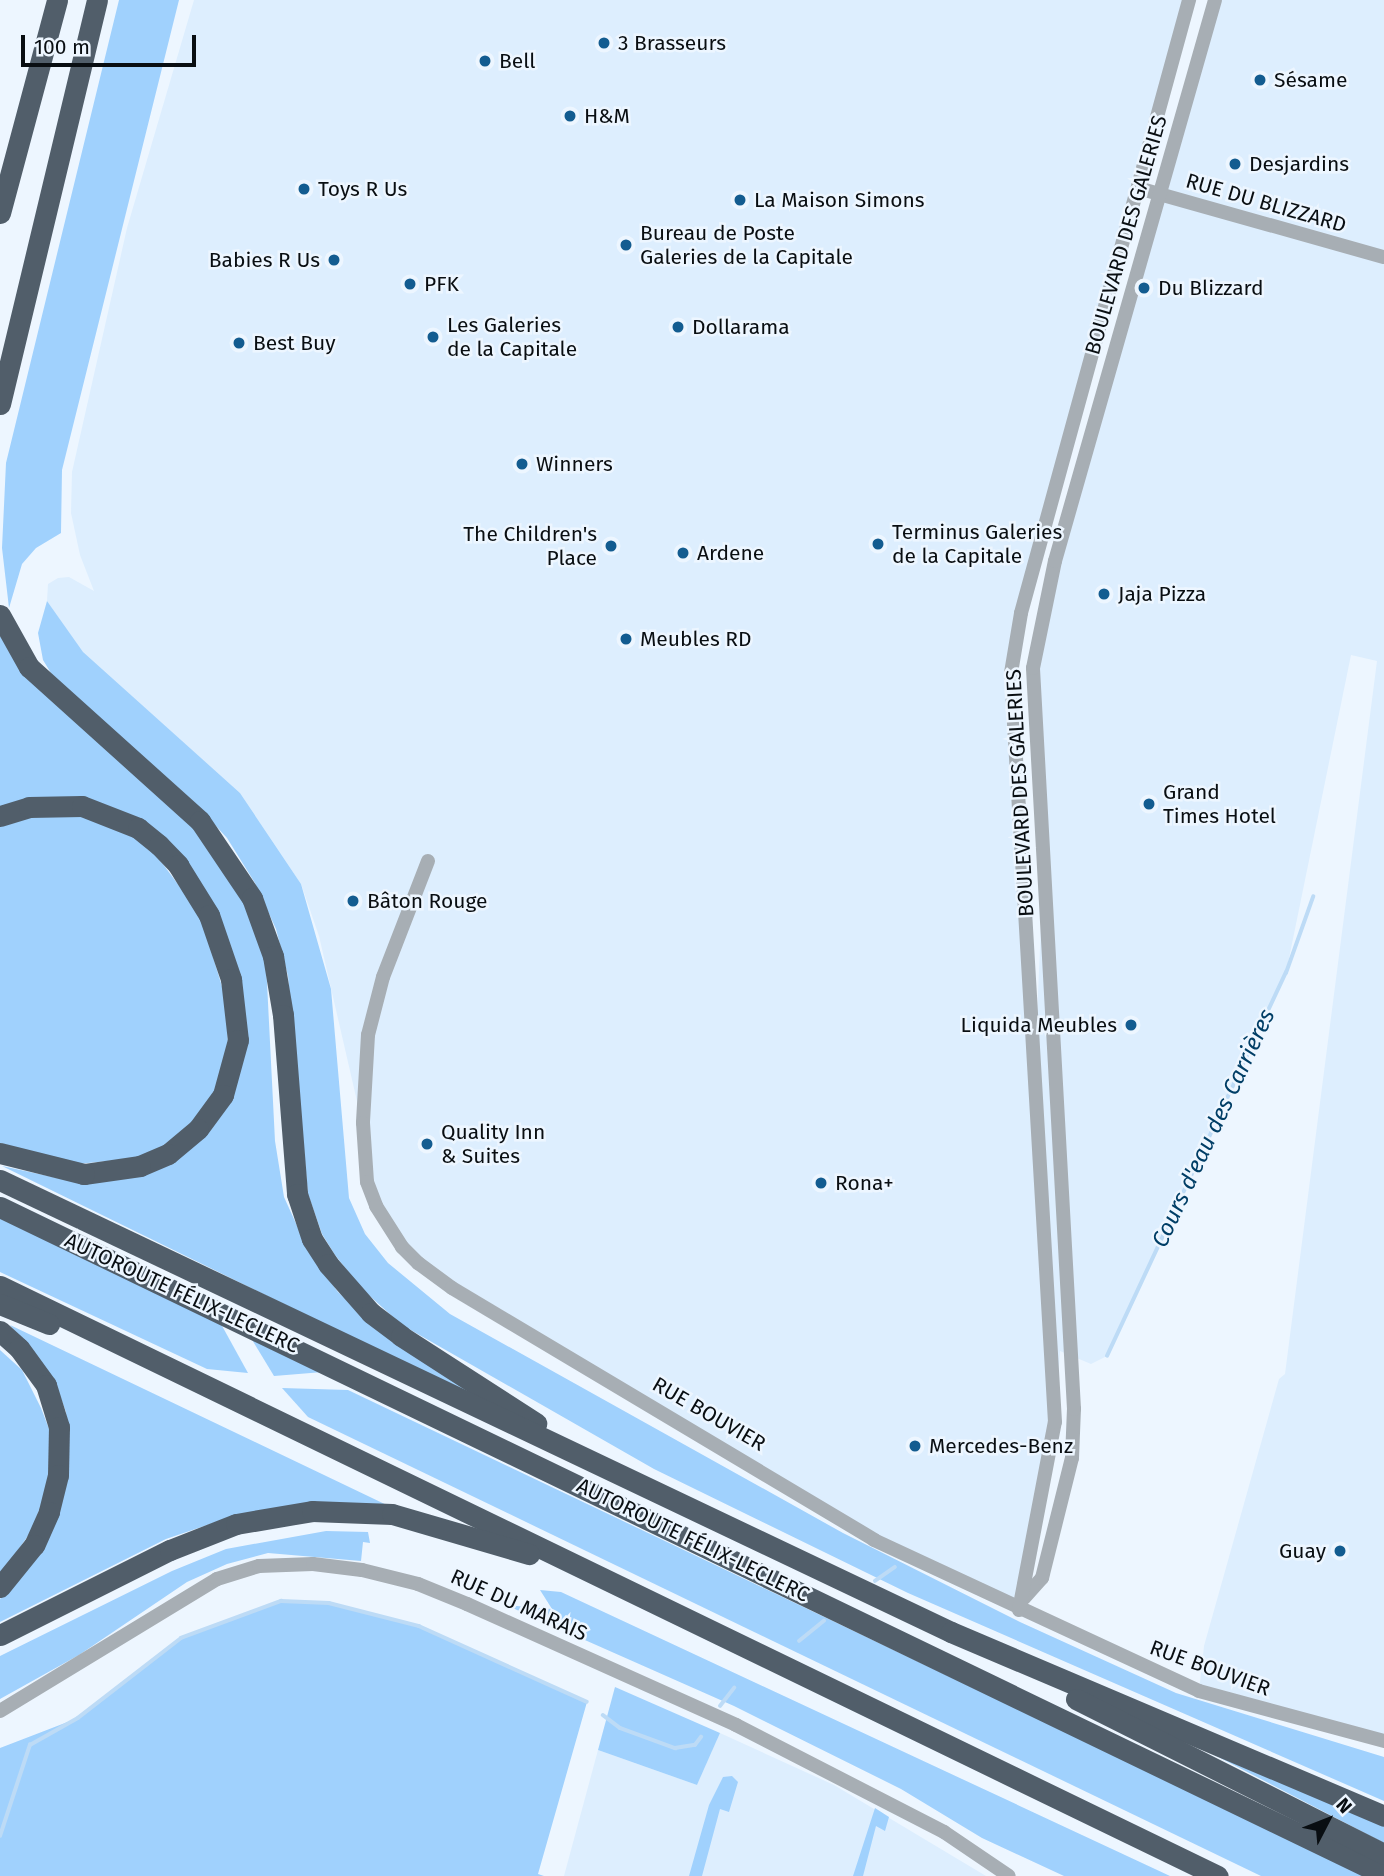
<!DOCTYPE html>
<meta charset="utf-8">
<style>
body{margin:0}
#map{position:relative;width:1384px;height:1876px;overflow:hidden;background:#edf6ff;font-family:"Fira Sans",sans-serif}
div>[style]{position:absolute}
.built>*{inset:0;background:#ddeefe}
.green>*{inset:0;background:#a0d1fd}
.stream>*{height:3.5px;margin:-1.75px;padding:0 1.75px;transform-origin:1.75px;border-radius:1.75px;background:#bddbf6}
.minor>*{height:14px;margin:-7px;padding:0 7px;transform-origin:7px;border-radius:7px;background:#a7aeb4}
.highway>*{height:21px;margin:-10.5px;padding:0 10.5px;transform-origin:10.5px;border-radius:10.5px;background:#515e6a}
.dots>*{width:19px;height:19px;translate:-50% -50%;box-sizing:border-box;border:4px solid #edf6ff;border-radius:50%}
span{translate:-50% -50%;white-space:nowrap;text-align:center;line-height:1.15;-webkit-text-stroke:5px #edf6ff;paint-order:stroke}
.poi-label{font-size:21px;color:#090e12}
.left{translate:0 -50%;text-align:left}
.right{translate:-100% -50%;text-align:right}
.street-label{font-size:21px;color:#090e12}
.water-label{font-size:23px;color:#003e66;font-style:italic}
.north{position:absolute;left:1293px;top:1785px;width:70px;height:70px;-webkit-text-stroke:5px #edf6ff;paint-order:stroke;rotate:48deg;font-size:19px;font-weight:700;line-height:28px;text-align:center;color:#090e12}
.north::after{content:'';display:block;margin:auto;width:24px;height:32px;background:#090e12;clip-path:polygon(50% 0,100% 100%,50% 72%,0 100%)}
.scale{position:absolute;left:21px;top:35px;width:175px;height:32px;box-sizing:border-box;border:4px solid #090e12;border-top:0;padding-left:9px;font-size:21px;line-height:24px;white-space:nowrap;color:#090e12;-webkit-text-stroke:5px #edf6ff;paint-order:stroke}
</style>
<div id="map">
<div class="built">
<i style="clip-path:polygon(194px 0,1189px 0,1011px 673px,1037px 1017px,1043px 879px,1033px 668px,1212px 0,1384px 0,1384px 1742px,1199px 1691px,1204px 1646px,1279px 1379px,1285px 1374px,1377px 661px,1351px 655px,1286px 973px,1107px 1356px,1091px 1364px,1060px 1351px,1055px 1422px,1019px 1610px,874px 1540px,418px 1263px,376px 1206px,362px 1123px,319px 936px,301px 884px,240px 793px,82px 652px,47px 601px,48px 584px,58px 578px,69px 577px,94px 591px,80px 555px,71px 513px,72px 472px,127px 228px)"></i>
<i style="clip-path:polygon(720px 1733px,834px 1785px,986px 1876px,564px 1876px,598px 1750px,697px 1785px)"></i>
</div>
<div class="green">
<i style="clip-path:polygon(119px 0,179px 0,62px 470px,61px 533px,36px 548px,22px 564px,9px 608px,2px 548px,6px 463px)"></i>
<i style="clip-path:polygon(47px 601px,83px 652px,240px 793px,301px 884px,331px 989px,349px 1198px,365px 1234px,388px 1263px,450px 1314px,843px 1533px,1020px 1622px,1176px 1693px,1384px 1757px,1384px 1801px,908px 1593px,654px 1469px,402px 1325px,362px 1289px,335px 1255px,322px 1234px,308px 1194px,288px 976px,276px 929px,255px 883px,227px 838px,193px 801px,54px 678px,43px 660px,38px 633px)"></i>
<i style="clip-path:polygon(0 636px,208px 840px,244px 903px,266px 963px,275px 1141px,284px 1197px,308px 1250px,338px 1292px,394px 1343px,486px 1403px,2px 1166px,62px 1179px,116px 1180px,169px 1161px,231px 1095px,240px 976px,144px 822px,0 808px)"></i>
<i style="clip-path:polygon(33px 814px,100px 817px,151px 848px,200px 914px,227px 1003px,228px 1052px,218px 1089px,199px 1117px,149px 1157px,77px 1164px,0 1143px,0 826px)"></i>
<i style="clip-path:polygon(0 1218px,221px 1324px,248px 1373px,207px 1369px,0 1272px)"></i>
<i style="clip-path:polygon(10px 1325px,393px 1508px,216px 1522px,166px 1539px,0 1622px,0 1599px,26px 1570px,68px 1453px,66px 1412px,55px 1382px)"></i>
<i style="clip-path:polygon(251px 1338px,323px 1372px,274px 1376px)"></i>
<i style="clip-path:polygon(0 1350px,22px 1370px,41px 1408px,51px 1434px,54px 1469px,32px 1530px,0 1576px)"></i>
<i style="clip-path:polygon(282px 1388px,348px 1390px,1368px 1876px,1261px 1876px,308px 1417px)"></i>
<i style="clip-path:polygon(326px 1531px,368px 1532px,370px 1543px,363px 1542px,361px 1561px,268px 1553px,227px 1564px,187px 1582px,79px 1655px,0 1699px,0 1656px,172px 1571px,226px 1549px)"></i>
<i style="clip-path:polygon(540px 1590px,561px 1592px,1170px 1876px,1064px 1876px,982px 1838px,901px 1789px,734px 1706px,506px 1605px,552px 1609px)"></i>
<i style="clip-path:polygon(281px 1601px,329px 1603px,419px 1626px,587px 1702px,538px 1874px,544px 1876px,0 1876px,0 1748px,78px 1718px,181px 1638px)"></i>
<i style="clip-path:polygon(615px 1687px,720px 1733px,697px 1785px,598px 1750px)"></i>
<i style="clip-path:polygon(1180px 1737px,1384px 1825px,1384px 1843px)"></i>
<i style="clip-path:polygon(732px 1776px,738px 1782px,729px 1812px,720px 1809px,702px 1876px,689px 1876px,709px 1805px,723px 1777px)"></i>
<i style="clip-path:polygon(875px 1808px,889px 1817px,885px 1831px,876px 1826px,863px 1876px,853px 1876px)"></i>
</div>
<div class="stream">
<i style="left:1107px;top:1356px;width:423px;rotate:-65deg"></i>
<i style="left:1286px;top:973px;width:81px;rotate:-70.4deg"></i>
<i style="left:875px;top:1581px;width:24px;rotate:-35deg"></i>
<i style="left:799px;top:1641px;width:32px;rotate:-39deg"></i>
<i style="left:720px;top:1706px;width:23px;rotate:-52deg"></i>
<i style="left:603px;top:1715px;width:21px;rotate:37deg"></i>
<i style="left:620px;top:1728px;width:59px;rotate:20deg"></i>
<i style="left:675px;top:1748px;width:20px;rotate:-9deg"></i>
<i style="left:695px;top:1745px;width:10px;rotate:-53deg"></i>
<i style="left:0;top:1836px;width:96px;rotate:-71.8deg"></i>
<i style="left:30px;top:1745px;width:55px;rotate:-29.4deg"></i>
<i style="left:78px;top:1718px;width:130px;rotate:-37.8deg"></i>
<i style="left:181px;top:1638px;width:107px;rotate:-20.3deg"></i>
<i style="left:281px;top:1601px;width:48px;rotate:2.4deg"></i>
<i style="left:329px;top:1603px;width:93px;rotate:14.3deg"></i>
<i style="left:419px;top:1626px;width:184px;rotate:24.3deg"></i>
</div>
<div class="minor">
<i style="left:1138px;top:188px;width:255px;rotate:15.7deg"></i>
<i style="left:428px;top:861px;width:124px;rotate:111.2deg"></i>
<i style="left:383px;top:977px;width:60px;rotate:104.5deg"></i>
<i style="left:368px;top:1035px;width:88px;rotate:93.3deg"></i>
<i style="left:363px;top:1123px;width:59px;rotate:86.1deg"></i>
<i style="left:367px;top:1182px;width:26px;rotate:69deg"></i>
<i style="left:376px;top:1206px;width:49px;rotate:57.6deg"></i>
<i style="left:402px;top:1247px;width:23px;rotate:45deg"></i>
<i style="left:418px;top:1263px;width:42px;rotate:36.3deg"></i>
<i style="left:452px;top:1288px;width:492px;rotate:30.8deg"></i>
<i style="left:874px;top:1540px;width:358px;rotate:24.9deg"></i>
<i style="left:1199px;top:1691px;width:192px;rotate:15.1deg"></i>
<i style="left:1024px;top:1598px;width:27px;rotate:-48deg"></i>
<i style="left:1042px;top:1578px;width:124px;rotate:-76deg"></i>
<i style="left:1072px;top:1458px;width:49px;rotate:-87.7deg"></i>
<i style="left:1074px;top:1409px;width:742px;rotate:-93.17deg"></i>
<i style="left:1033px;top:668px;width:109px;rotate:-78.4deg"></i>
<i style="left:1055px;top:561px;width:583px;rotate:-74.08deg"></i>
<i style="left:1019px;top:1610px;width:191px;rotate:-79.2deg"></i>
<i style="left:1055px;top:1422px;width:750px;rotate:-93.36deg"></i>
<i style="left:1011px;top:673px;width:61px;rotate:-80.5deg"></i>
<i style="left:1021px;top:613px;width:636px;rotate:-74.67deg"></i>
<i style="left:0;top:1711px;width:254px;rotate:-31.3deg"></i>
<i style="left:217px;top:1579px;width:44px;rotate:-17.2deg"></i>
<i style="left:259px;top:1566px;width:54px;rotate:-2.1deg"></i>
<i style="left:313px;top:1564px;width:49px;rotate:7deg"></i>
<i style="left:362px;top:1570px;width:58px;rotate:14deg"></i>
<i style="left:418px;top:1584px;width:53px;rotate:22.2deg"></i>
<i style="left:467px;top:1604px;width:295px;rotate:24.2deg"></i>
<i style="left:736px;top:1725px;width:234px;rotate:27.2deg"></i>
<i style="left:944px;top:1832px;width:78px;rotate:34.1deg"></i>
</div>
<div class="highway">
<i style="left:0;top:213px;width:220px;rotate:-75deg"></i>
<i style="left:0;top:404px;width:415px;rotate:-76.5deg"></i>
<i style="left:0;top:615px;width:60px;rotate:60.9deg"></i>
<i style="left:29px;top:667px;width:230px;rotate:42deg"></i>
<i style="left:200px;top:821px;width:93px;rotate:56deg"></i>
<i style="left:252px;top:898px;width:62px;rotate:70.1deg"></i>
<i style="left:273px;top:956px;width:60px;rotate:80.4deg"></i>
<i style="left:283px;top:1015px;width:180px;rotate:85.5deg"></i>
<i style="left:297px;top:1194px;width:47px;rotate:71.6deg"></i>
<i style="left:312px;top:1239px;width:30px;rotate:57deg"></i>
<i style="left:328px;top:1264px;width:65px;rotate:48.7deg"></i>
<i style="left:371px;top:1313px;width:38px;rotate:37deg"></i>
<i style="left:401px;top:1336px;width:161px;rotate:32.8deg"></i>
<i style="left:0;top:816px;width:30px;rotate:-17deg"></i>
<i style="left:29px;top:807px;width:53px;rotate:-1.1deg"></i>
<i style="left:82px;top:806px;width:60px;rotate:21.4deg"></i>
<i style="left:138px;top:828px;width:27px;rotate:39deg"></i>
<i style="left:159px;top:845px;width:28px;rotate:46deg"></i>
<i style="left:178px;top:865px;width:59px;rotate:58.2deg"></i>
<i style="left:209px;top:915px;width:68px;rotate:71deg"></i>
<i style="left:231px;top:979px;width:61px;rotate:83.5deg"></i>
<i style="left:238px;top:1040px;width:57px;rotate:105.3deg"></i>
<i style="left:223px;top:1095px;width:42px;rotate:126.3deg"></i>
<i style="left:198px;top:1129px;width:39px;rotate:140deg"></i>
<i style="left:168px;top:1154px;width:30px;rotate:157deg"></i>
<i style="left:140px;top:1166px;width:57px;rotate:171.9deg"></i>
<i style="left:84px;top:1174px;width:87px;rotate:-166deg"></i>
<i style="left:0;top:1180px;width:1053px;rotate:25.42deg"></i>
<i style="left:951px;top:1632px;width:470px;rotate:23deg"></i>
<i style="left:0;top:1207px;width:1537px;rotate:25.76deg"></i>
<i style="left:0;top:1286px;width:1353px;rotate:25.85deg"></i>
<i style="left:0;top:1304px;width:53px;rotate:22.2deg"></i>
<i style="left:0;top:1331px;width:25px;rotate:42deg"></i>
<i style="left:19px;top:1348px;width:46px;rotate:53.9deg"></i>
<i style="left:46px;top:1385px;width:44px;rotate:72.8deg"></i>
<i style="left:59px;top:1427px;width:48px;rotate:91.2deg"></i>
<i style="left:58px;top:1475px;width:38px;rotate:104deg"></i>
<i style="left:49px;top:1512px;width:36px;rotate:114deg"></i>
<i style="left:34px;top:1545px;width:54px;rotate:129deg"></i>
<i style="left:0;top:1635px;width:190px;rotate:-26.6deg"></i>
<i style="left:170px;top:1550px;width:71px;rotate:-21.5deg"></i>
<i style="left:236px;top:1524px;width:77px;rotate:-9.7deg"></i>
<i style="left:312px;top:1511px;width:80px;rotate:2.1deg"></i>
<i style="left:392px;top:1514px;width:143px;rotate:16.3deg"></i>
<i style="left:1076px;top:1699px;width:345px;rotate:26.7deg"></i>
</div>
<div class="dots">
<i style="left:604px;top:43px;background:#135c90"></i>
<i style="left:485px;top:61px;background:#135c90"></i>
<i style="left:1260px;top:80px;background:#135c90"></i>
<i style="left:570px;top:116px;background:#135c90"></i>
<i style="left:1235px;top:164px;background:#135c90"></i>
<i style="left:304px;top:189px;background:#135c90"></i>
<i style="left:740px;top:200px;background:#135c90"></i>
<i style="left:626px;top:245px;background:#135c90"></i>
<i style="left:334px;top:260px;background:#135c90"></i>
<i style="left:410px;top:284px;background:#135c90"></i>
<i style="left:1144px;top:288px;background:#135c90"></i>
<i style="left:678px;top:327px;background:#135c90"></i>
<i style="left:433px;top:337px;background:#135c90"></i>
<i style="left:239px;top:343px;background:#135c90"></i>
<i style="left:522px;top:464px;background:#135c90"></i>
<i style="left:878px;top:544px;background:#135c90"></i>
<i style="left:611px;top:546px;background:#135c90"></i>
<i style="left:683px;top:553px;background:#135c90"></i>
<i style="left:1104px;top:594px;background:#135c90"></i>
<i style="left:626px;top:639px;background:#135c90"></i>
<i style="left:1149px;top:804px;background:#135c90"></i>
<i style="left:353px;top:901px;background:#135c90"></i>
<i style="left:1131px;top:1025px;background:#135c90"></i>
<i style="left:427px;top:1144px;background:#135c90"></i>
<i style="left:821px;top:1183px;background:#135c90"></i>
<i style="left:915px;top:1446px;background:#135c90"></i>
<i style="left:1340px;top:1551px;background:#135c90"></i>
</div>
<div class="poi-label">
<span class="left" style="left:618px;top:43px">3 Brasseurs</span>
<span class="left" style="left:499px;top:61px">Bell</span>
<span class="left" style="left:1274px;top:80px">Sésame</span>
<span class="left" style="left:584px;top:116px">H&amp;M</span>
<span class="left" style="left:1249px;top:164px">Desjardins</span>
<span class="left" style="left:318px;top:189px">Toys R Us</span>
<span class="left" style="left:754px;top:200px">La Maison Simons</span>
<span class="left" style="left:640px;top:245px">Bureau de Poste<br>Galeries de la Capitale</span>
<span class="right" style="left:320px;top:260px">Babies R Us</span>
<span class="left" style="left:424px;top:284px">PFK</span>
<span class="left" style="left:1158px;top:288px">Du Blizzard</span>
<span class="left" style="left:447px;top:337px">Les Galeries<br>de la Capitale</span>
<span class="left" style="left:692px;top:327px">Dollarama</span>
<span class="left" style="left:253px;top:343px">Best Buy</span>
<span class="left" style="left:536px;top:464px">Winners</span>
<span class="left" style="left:892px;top:544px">Terminus Galeries<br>de la Capitale</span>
<span class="right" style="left:597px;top:546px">The Children's<br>Place</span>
<span class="left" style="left:697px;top:553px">Ardene</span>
<span class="left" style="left:1118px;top:594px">Jaja Pizza</span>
<span class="left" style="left:640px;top:639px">Meubles RD</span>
<span class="left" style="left:1163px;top:804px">Grand<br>Times Hotel</span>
<span class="left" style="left:367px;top:901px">Bâton Rouge</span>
<span class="right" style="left:1117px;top:1025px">Liquida Meubles</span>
<span class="left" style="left:441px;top:1144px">Quality Inn<br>&amp; Suites</span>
<span class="left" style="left:835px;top:1183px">Rona+</span>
<span class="left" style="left:929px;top:1446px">Mercedes-Benz</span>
<span class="right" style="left:1326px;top:1551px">Guay</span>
</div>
<div class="street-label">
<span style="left:1266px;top:203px;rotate:16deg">RUE DU BLIZZARD</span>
<span style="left:1126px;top:235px;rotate:-74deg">BOULEVARD DES GALERIES</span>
<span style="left:1020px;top:793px;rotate:-93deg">BOULEVARD DES GALERIES</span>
<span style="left:182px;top:1293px;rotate:25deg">AUTOROUTE FÉLIX-LECLERC</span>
<span style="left:709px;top:1414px;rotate:30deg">RUE BOUVIER</span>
<span style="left:693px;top:1540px;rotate:26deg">AUTOROUTE FÉLIX-LECLERC</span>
<span style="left:519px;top:1605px;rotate:24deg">RUE DU MARAIS</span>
<span style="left:1210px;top:1668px;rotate:20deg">RUE BOUVIER</span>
</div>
<div class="water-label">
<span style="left:1213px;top:1128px;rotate:-65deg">Cours d'eau des Carrières</span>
</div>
<div class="north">N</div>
<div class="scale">100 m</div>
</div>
